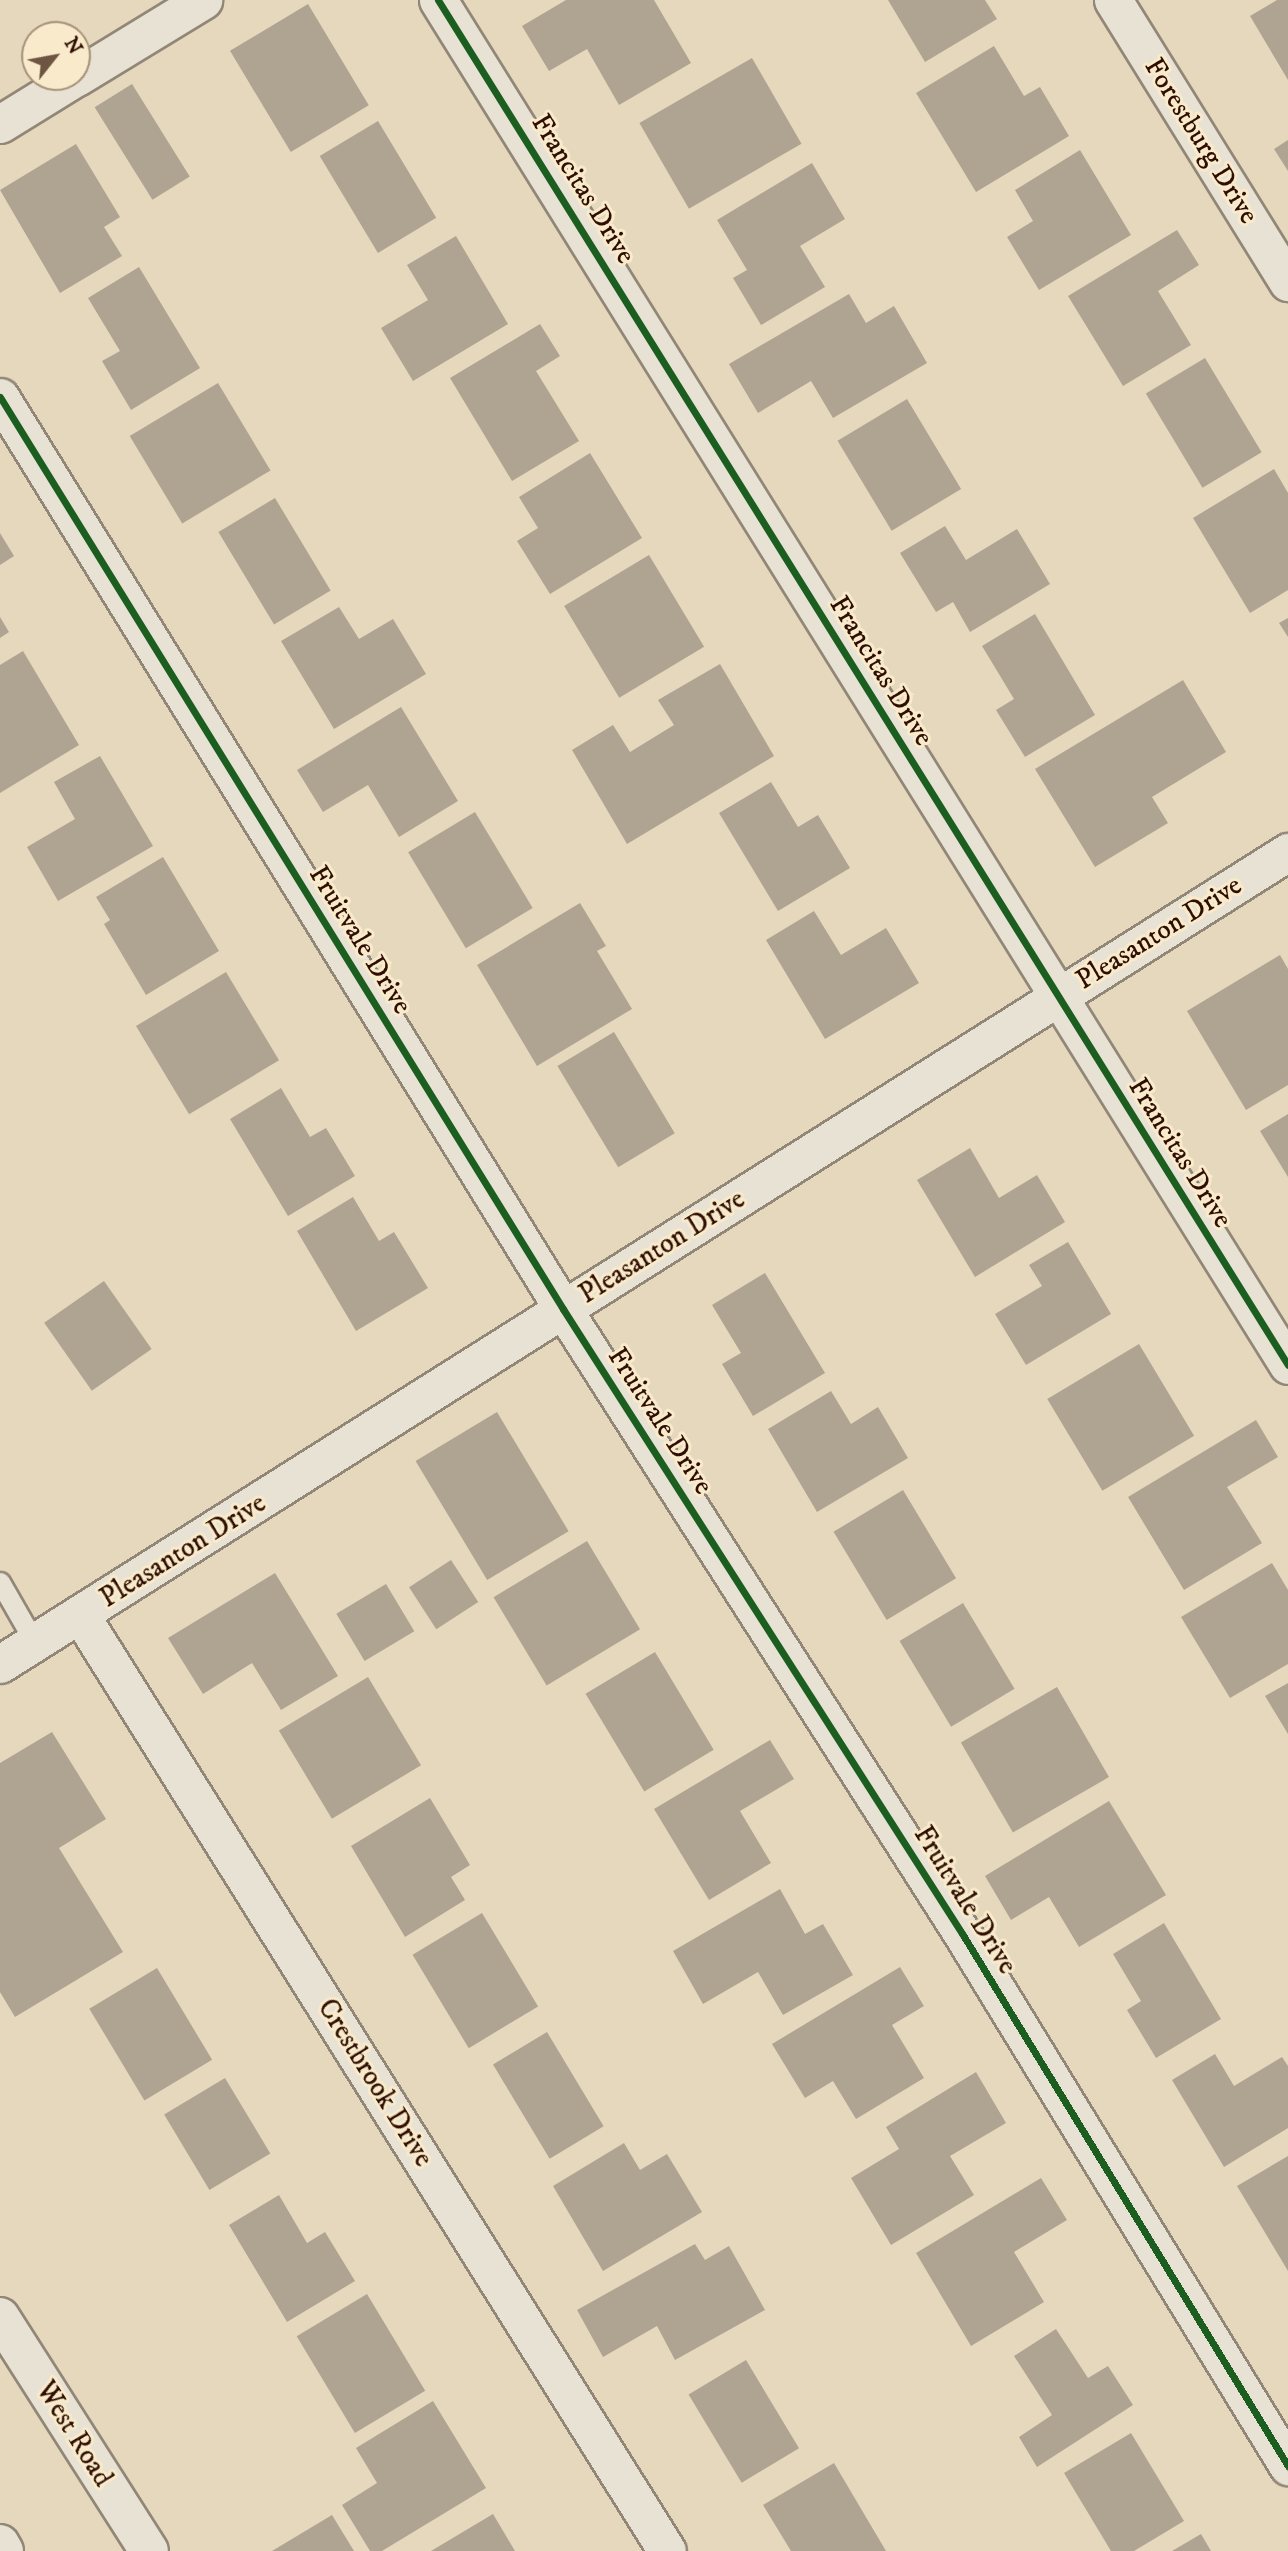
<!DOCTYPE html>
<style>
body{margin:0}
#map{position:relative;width:1288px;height:2551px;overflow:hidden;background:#e5d8bd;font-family:"IM FELL DW Pica",serif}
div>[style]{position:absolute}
.building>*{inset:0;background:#afa492;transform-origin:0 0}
.roads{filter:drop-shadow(2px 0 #928777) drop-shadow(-2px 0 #928777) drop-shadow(0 2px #928777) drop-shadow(0 -2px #928777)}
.service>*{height:19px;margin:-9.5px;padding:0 9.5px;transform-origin:9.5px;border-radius:9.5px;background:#e8e2d5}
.minor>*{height:37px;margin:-18.5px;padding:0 18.5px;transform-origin:18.5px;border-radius:18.5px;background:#e8e2d5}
.secondary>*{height:38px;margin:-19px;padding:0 19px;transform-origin:19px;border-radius:19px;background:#e8e2d5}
.cycleway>*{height:7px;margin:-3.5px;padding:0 3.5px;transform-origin:3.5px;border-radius:3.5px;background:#1b5e20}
span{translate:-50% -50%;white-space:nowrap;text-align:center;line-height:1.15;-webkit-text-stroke:6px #f8eaca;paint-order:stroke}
.street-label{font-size:28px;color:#2e0e02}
.north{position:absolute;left:21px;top:21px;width:70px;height:70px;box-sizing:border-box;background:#f8eaca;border:2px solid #a7927a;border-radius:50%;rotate:59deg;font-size:19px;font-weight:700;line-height:28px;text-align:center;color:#2e0e02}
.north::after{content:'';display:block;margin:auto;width:24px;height:32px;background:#6e5543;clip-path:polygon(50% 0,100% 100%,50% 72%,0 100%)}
</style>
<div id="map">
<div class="building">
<i style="clip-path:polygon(566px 0,654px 0,691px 63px,619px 105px,587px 49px,549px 71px,522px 26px)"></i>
<i style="clip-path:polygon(888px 0,985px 0,997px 19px,925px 62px)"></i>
<i style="clip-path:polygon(1277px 0,1288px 0,1288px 80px,1250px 16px)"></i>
<i style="left:308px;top:4px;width:118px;height:91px;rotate:59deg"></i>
<i style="clip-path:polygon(994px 46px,1024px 96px,1040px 87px,1069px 136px,976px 192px,916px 93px)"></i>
<i style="left:752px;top:58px;width:99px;height:130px;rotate:60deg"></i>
<i style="left:132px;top:84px;width:109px;height:44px;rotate:58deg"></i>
<i style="left:378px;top:121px;width:113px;height:68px;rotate:59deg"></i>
<i style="clip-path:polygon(1288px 140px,1288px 171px,1274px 149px)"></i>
<i style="clip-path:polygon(76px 144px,120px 217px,104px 227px,122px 256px,60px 293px,0 190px)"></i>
<i style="clip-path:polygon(1080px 150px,1131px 235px,1039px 290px,1007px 237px,1033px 221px,1015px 190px)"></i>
<i style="clip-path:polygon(812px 163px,845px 219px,800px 246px,825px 287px,761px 325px,733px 278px,747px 270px,717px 220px)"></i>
<i style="clip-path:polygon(1177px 230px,1199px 265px,1158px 291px,1191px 345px,1123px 386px,1068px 296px)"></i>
<i style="clip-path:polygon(456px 236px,508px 324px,413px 381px,381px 328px,428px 300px,407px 265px)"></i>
<i style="clip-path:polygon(139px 267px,200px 368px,131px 410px,102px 361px,120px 351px,88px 298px)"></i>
<i style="clip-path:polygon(849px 294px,866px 323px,894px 306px,927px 363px,833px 418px,811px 381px,758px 413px,729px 364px)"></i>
<i style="clip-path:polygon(540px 324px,560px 356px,536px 371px,579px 441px,512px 481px,450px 378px)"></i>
<i style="left:1205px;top:358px;width:110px;height:69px;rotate:59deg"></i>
<i style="left:218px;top:383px;width:102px;height:103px;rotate:59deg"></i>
<i style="left:907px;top:399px;width:105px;height:81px;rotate:59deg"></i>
<i style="clip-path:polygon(590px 453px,642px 538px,550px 594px,517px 541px,538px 528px,519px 497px)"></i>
<i style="clip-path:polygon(1274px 469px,1288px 493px,1288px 590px,1250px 613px,1193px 518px)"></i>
<i style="left:275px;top:498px;width:108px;height:66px;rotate:59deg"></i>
<i style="clip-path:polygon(945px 526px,966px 560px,1017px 529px,1050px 584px,970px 632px,953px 602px,936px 612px,900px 553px)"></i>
<i style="clip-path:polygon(0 533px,14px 556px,0 565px)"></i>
<i style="left:649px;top:555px;width:107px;height:99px;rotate:59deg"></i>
<i style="clip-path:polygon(339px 607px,359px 639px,393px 619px,426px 674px,334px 729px,281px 641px)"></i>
<i style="clip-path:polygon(1035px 614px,1095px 715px,1025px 757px,996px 710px,1014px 699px,982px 646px)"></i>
<i style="clip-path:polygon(0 617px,9px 632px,0 638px)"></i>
<i style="clip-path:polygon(1288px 618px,1288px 637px,1279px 623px)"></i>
<i style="clip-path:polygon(23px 651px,79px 745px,0 793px,0 665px)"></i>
<i style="clip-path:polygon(720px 664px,774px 756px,627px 844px,572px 750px,613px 725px,630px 752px,674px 725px,658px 700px)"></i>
<i style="clip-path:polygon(1183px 680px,1226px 752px,1152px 797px,1168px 823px,1095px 867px,1035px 769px)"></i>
<i style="clip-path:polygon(401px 707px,458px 801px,399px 837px,368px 785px,323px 812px,297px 770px)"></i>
<i style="clip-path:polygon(100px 756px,153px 846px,58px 901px,27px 847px,75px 819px,54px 782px)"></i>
<i style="clip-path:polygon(771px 782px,798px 827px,818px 815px,850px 868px,778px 911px,719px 813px)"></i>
<i style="left:475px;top:812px;width:112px;height:78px;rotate:59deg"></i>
<i style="clip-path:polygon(163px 857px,219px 951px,146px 995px,104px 924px,110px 920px,96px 897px)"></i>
<i style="clip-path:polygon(580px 903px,606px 946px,597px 951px,632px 1009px,537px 1066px,477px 965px)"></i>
<i style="clip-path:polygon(814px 911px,841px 955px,886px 928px,919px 983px,825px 1039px,766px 940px)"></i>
<i style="clip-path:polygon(1280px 955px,1288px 969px,1288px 1085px,1246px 1110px,1187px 1011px)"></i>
<i style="left:226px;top:972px;width:103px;height:105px;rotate:59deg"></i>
<i style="left:614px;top:1032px;width:118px;height:66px;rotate:59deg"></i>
<i style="clip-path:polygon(281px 1088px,310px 1137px,326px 1128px,355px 1176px,288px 1216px,230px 1119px)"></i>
<i style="clip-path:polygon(1288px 1114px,1288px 1177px,1260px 1131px)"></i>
<i style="clip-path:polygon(970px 1148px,999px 1198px,1037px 1175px,1065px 1222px,975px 1277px,917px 1180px)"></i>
<i style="clip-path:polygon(353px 1197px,379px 1241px,394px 1232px,428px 1288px,356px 1331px,297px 1231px)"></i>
<i style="clip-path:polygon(1068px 1242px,1111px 1314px,1026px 1365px,995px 1314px,1042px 1286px,1029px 1265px)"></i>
<i style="clip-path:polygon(765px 1273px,825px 1373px,753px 1416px,722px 1364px,741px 1353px,712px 1305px)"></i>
<i style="left:104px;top:1281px;width:83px;height:73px;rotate:55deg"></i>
<i style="left:1139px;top:1344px;width:107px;height:107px;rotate:59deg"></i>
<i style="clip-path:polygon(831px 1391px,851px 1424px,878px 1407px,908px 1458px,817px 1512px,768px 1429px)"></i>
<i style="left:497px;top:1412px;width:139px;height:95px;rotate:59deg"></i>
<i style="clip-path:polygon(1256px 1420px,1278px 1457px,1227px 1487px,1262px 1543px,1184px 1590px,1128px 1497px)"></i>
<i style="left:903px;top:1490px;width:103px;height:81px;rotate:59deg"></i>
<i style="left:587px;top:1541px;width:103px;height:109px;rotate:59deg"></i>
<i style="left:451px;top:1560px;width:50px;height:50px;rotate:57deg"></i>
<i style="clip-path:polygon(1272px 1563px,1288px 1590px,1288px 1664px,1230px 1698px,1181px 1617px)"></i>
<i style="clip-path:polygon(275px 1573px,338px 1676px,281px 1710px,252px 1663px,203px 1694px,168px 1638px)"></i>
<i style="left:386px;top:1584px;width:55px;height:58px;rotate:59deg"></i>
<i style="left:963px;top:1603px;width:100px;height:74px;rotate:59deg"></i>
<i style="left:655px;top:1652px;width:114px;height:81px;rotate:59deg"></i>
<i style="left:368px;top:1677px;width:103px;height:104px;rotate:59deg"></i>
<i style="clip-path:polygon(1288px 1683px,1288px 1734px,1265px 1696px)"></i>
<i style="left:1057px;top:1687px;width:104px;height:111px;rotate:60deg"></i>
<i style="clip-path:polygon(52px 1732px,106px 1819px,59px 1848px,123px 1952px,15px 2017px,0 1992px,0 1763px)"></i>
<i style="clip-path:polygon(770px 1740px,794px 1779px,740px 1811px,771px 1863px,709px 1900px,654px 1809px)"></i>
<i style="clip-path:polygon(430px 1798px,470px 1865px,451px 1877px,465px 1900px,405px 1937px,351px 1846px)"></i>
<i style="clip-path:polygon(1109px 1801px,1166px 1895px,1079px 1947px,1049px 1897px,1011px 1920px,985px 1876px)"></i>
<i style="clip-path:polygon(780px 1889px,805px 1934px,823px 1924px,853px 1975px,783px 2015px,758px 1972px,703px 2004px,673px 1951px)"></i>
<i style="left:482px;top:1913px;width:109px;height:81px;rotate:59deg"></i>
<i style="clip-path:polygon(1164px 1923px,1221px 2019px,1156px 2058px,1127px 2010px,1141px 2001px,1113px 1954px)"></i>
<i style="clip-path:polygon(900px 1967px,924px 2006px,892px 2025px,924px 2078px,856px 2119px,833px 2081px,805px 2098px,772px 2044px)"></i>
<i style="left:157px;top:1968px;width:107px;height:79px;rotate:59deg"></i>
<i style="left:547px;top:2032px;width:110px;height:63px;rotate:59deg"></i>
<i style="clip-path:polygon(1215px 2054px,1234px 2086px,1282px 2057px,1288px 2066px,1288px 2128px,1224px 2167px,1172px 2080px)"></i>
<i style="clip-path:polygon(976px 2072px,1006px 2123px,950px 2156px,974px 2195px,891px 2245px,851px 2178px,899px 2149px,886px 2127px)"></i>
<i style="left:225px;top:2078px;width:88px;height:71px;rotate:59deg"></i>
<i style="clip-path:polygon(624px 2143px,640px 2170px,667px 2154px,702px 2212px,603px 2271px,553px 2186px)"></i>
<i style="clip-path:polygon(1288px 2156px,1288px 2271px,1237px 2186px)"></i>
<i style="clip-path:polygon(1041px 2178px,1067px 2220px,1014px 2252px,1044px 2302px,971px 2346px,916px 2253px)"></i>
<i style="clip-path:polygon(279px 2195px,307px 2243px,325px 2232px,355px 2281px,287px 2322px,229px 2225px)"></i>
<i style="clip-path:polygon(695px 2244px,705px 2260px,729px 2246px,765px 2310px,675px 2360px,657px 2326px,603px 2357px,577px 2310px)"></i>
<i style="left:367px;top:2294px;width:113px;height:82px;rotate:59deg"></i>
<i style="clip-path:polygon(1056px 2329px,1088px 2378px,1108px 2366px,1133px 2405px,1037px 2467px,1019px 2437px,1052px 2415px,1014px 2356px)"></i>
<i style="left:746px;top:2360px;width:103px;height:67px;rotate:59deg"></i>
<i style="clip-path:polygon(433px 2401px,486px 2488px,382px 2551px,370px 2551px,342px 2505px,377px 2483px,356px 2448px)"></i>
<i style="clip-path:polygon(1131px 2433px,1184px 2521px,1134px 2551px,1111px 2551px,1064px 2473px)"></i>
<i style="clip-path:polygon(834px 2463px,886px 2551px,791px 2551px,763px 2505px)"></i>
<i style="clip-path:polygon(493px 2514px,515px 2551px,431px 2551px)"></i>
<i style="clip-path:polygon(332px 2515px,354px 2551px,272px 2551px)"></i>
<i style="clip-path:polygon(1201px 2534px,1211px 2551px,1172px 2551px)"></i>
</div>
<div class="roads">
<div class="service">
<i style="left:0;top:1582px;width:70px;rotate:60.2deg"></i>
</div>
<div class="minor">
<i style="left:438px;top:0;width:1608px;rotate:58.09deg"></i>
<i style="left:1113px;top:0;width:332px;rotate:58.2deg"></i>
<i style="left:77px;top:77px;width:148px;rotate:-31.4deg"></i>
<i style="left:0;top:124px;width:89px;rotate:-31.7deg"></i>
<i style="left:0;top:397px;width:1072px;rotate:58.31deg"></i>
<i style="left:563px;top:1309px;width:743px;rotate:57.42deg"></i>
<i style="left:963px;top:1935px;width:623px;rotate:58.53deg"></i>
<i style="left:81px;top:1616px;width:1103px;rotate:57.92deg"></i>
<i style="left:0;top:1664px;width:1523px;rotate:-32.23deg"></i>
</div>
<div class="secondary">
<i style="left:0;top:2317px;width:277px;rotate:57.5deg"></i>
<i style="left:0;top:2544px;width:8px;rotate:60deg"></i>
</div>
</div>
<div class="cycleway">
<i style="left:438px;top:0;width:1608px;rotate:58.09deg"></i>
<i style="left:0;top:397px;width:1072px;rotate:58.31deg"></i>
<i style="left:563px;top:1309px;width:743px;rotate:57.42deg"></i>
<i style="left:963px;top:1935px;width:623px;rotate:58.53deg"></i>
</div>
<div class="street-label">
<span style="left:1201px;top:141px;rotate:58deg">Forestburg Drive</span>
<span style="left:583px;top:189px;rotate:58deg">Francitas Drive</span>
<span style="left:881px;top:671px;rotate:58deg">Francitas Drive</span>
<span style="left:1159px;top:933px;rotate:-32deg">Pleasanton Drive</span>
<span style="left:360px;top:940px;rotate:58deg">Fruitvale Drive</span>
<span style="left:1180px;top:1153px;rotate:58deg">Francitas Drive</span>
<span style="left:662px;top:1247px;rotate:-32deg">Pleasanton Drive</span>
<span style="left:660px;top:1421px;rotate:57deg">Fruitvale Drive</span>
<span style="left:183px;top:1551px;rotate:-32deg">Pleasanton Drive</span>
<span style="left:965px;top:1900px;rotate:58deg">Fruitvale Drive</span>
<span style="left:375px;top:2083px;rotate:58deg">Crestbrook Drive</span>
<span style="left:74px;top:2434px;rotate:58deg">West Road</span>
</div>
<div class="north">N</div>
</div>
